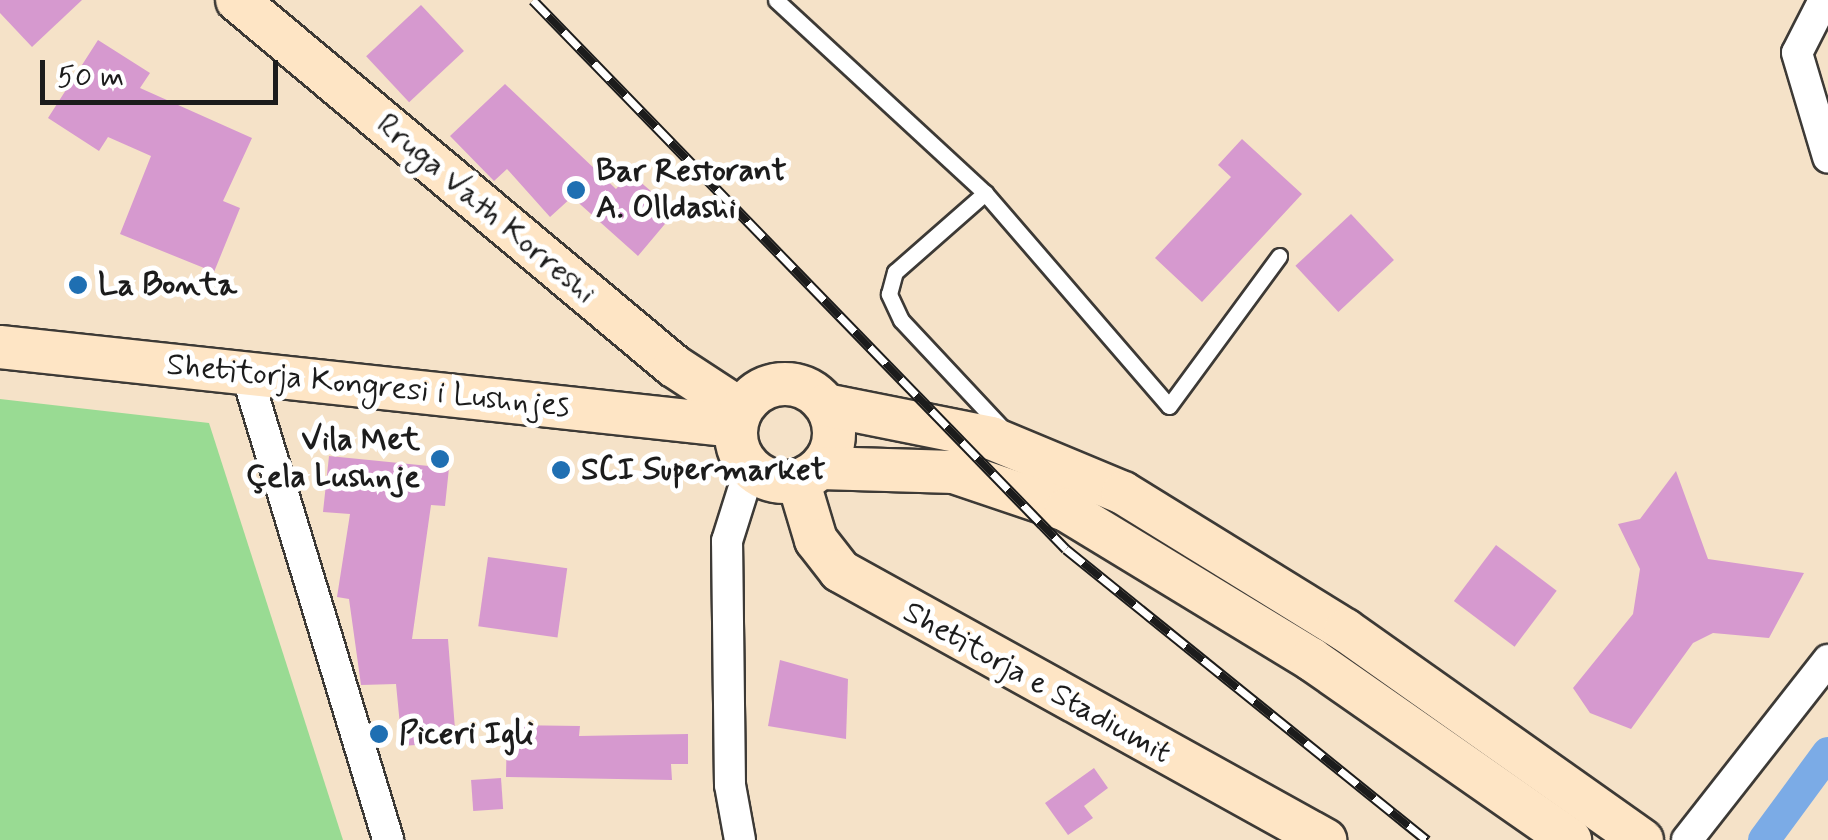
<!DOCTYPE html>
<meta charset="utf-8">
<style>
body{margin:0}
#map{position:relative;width:1828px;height:840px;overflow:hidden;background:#f5e2c8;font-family:Mynerve,sans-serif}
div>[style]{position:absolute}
.green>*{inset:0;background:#99db93}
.canal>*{height:32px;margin:-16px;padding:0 16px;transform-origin:16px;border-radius:16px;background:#7babe6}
.building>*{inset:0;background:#d699cf;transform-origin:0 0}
.roads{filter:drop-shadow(2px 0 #3d3a36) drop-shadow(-2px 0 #3d3a36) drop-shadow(0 2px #3d3a36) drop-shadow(0 -2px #3d3a36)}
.lane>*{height:15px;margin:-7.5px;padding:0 7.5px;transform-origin:7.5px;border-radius:7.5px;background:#fff}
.street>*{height:30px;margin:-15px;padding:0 15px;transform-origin:15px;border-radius:15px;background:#fff}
.secondary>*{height:42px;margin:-21px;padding:0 21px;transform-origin:21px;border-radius:21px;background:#fee5c5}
.secondary>.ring{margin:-21px;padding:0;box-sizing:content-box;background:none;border:42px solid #fee5c5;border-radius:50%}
.rail>*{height:11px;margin-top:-5.5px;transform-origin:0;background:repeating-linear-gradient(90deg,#fff 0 22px,#1c1c1c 0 44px);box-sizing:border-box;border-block:2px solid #1c1c1c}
.dots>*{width:28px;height:28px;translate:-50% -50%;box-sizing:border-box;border:5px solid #fff;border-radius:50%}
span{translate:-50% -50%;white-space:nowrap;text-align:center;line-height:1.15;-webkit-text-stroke:10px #fff;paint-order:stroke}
.poi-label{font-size:32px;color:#1c1c1c;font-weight:700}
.left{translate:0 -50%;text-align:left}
.right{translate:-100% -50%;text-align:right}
.street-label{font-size:32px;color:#1c1c1c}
.scale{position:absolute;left:40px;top:60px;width:238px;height:45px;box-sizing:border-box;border:5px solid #1c1c1c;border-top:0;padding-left:12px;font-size:30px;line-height:35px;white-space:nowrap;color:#1c1c1c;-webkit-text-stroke:8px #fff;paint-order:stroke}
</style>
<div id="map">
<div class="green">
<i style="clip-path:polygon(0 399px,209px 423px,343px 840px,0 840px)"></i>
</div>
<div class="canal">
<i style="left:1764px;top:840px;width:108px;rotate:-53.7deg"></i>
</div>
<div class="building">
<i style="clip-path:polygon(0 0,82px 0,32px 47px,0 13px)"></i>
<i style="left:421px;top:5px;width:63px;height:75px;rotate:47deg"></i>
<i style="clip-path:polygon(98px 40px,150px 73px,140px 88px,252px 138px,223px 201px,240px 208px,214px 272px,120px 234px,151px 156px,108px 137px,99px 151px,48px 118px)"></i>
<i style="clip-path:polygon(505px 84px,616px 189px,630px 173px,675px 212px,638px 256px,572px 197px,550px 217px,507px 169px,494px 181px,450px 136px)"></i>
<i style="clip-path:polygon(1242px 139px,1302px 194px,1202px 302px,1155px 258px,1231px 177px,1218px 165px)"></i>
<i style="left:1351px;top:214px;width:63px;height:76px;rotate:47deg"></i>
<i style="clip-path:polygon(329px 456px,449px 468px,445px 506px,431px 505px,412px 639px,448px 639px,456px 742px,402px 746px,396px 684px,361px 685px,349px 599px,337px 597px,350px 514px,323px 512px)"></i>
<i style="clip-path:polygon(1676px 471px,1708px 559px,1804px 573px,1769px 638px,1713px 633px,1693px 643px,1631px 729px,1590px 713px,1573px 688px,1633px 614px,1640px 569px,1618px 524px,1640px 519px)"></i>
<i style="left:1496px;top:545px;width:76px;height:70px;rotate:37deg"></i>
<i style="left:488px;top:557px;width:80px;height:70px;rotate:8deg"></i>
<i style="clip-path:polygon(780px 660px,848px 679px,846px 739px,768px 726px)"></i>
<i style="clip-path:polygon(507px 725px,580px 726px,579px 736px,688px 734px,688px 764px,671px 764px,672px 780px,506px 777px)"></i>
<i style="clip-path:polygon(1094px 768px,1108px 788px,1084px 806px,1093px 818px,1068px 835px,1045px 803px)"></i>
<i style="left:501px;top:778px;width:31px;height:30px;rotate:86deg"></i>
</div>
<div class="roads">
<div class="lane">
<i style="left:776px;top:0;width:284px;rotate:42.7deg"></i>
<i style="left:1005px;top:431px;width:152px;rotate:-133.1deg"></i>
<i style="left:901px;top:320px;width:29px;rotate:-115deg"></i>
<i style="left:889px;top:294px;width:23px;rotate:-75deg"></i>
<i style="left:895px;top:272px;width:120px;rotate:-41.3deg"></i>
<i style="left:985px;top:193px;width:281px;rotate:49.2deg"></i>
<i style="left:1169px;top:406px;width:186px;rotate:-53.7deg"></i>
</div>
<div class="street">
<i style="left:1824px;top:0;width:59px;rotate:117deg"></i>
<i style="left:1797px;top:53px;width:109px;rotate:73.4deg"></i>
<i style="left:247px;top:375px;width:486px;rotate:73.1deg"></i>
<i style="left:740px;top:840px;width:56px;rotate:-100.3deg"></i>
<i style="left:730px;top:785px;width:244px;rotate:-90.7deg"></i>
<i style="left:727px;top:541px;width:77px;rotate:-72.5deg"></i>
<i style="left:1687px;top:840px;width:229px;rotate:-51.9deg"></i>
</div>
<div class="secondary">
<i style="left:237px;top:0;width:570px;rotate:39.95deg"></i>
<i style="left:674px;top:366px;width:80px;rotate:33.3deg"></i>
<i style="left:0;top:347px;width:740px;rotate:6.13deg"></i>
<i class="ring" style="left:736px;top:384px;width:56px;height:56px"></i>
<i style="left:826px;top:405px;width:168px;rotate:11.3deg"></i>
<i style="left:991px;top:438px;width:143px;rotate:22.6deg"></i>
<i style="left:1123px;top:493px;width:261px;rotate:31.7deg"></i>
<i style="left:1345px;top:630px;width:364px;rotate:35.3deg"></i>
<i style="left:820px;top:468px;width:134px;rotate:1.7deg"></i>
<i style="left:954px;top:472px;width:118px;rotate:18.7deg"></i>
<i style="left:1066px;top:510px;width:287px;rotate:31.3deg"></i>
<i style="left:1311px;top:659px;width:316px;rotate:34.9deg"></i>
<i style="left:798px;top:480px;width:63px;rotate:73.3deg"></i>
<i style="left:816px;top:540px;width:39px;rotate:52deg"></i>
<i style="left:840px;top:571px;width:555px;rotate:29.01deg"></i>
</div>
</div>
<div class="rail">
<i style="left:533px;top:0;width:765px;rotate:45.85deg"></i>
<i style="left:1066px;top:549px;width:464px;rotate:38.9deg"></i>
</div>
<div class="dots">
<i style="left:576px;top:190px;background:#1f6fb2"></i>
<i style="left:78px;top:285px;background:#1f6fb2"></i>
<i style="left:440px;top:459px;background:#1f6fb2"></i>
<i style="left:561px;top:470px;background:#1f6fb2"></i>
<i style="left:379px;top:734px;background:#1f6fb2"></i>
</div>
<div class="poi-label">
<span class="left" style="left:596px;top:190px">Bar Restorant<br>A. Olldashi</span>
<span class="left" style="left:98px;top:285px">La Bonta</span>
<span class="right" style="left:420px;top:459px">Vila Met<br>Çela Lushnje</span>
<span class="left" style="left:581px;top:470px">SCI Supermarket</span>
<span class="left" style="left:399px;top:734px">Piceri Igli</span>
</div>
<div class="street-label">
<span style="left:486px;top:209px;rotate:40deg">Rruga Vath Korreshi</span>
<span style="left:368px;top:386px;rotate:6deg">Shetitorja Kongresi i Lushnjes</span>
<span style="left:1037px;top:683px;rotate:29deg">Shetitorja e Stadiumit</span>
</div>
<div class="scale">50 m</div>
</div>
